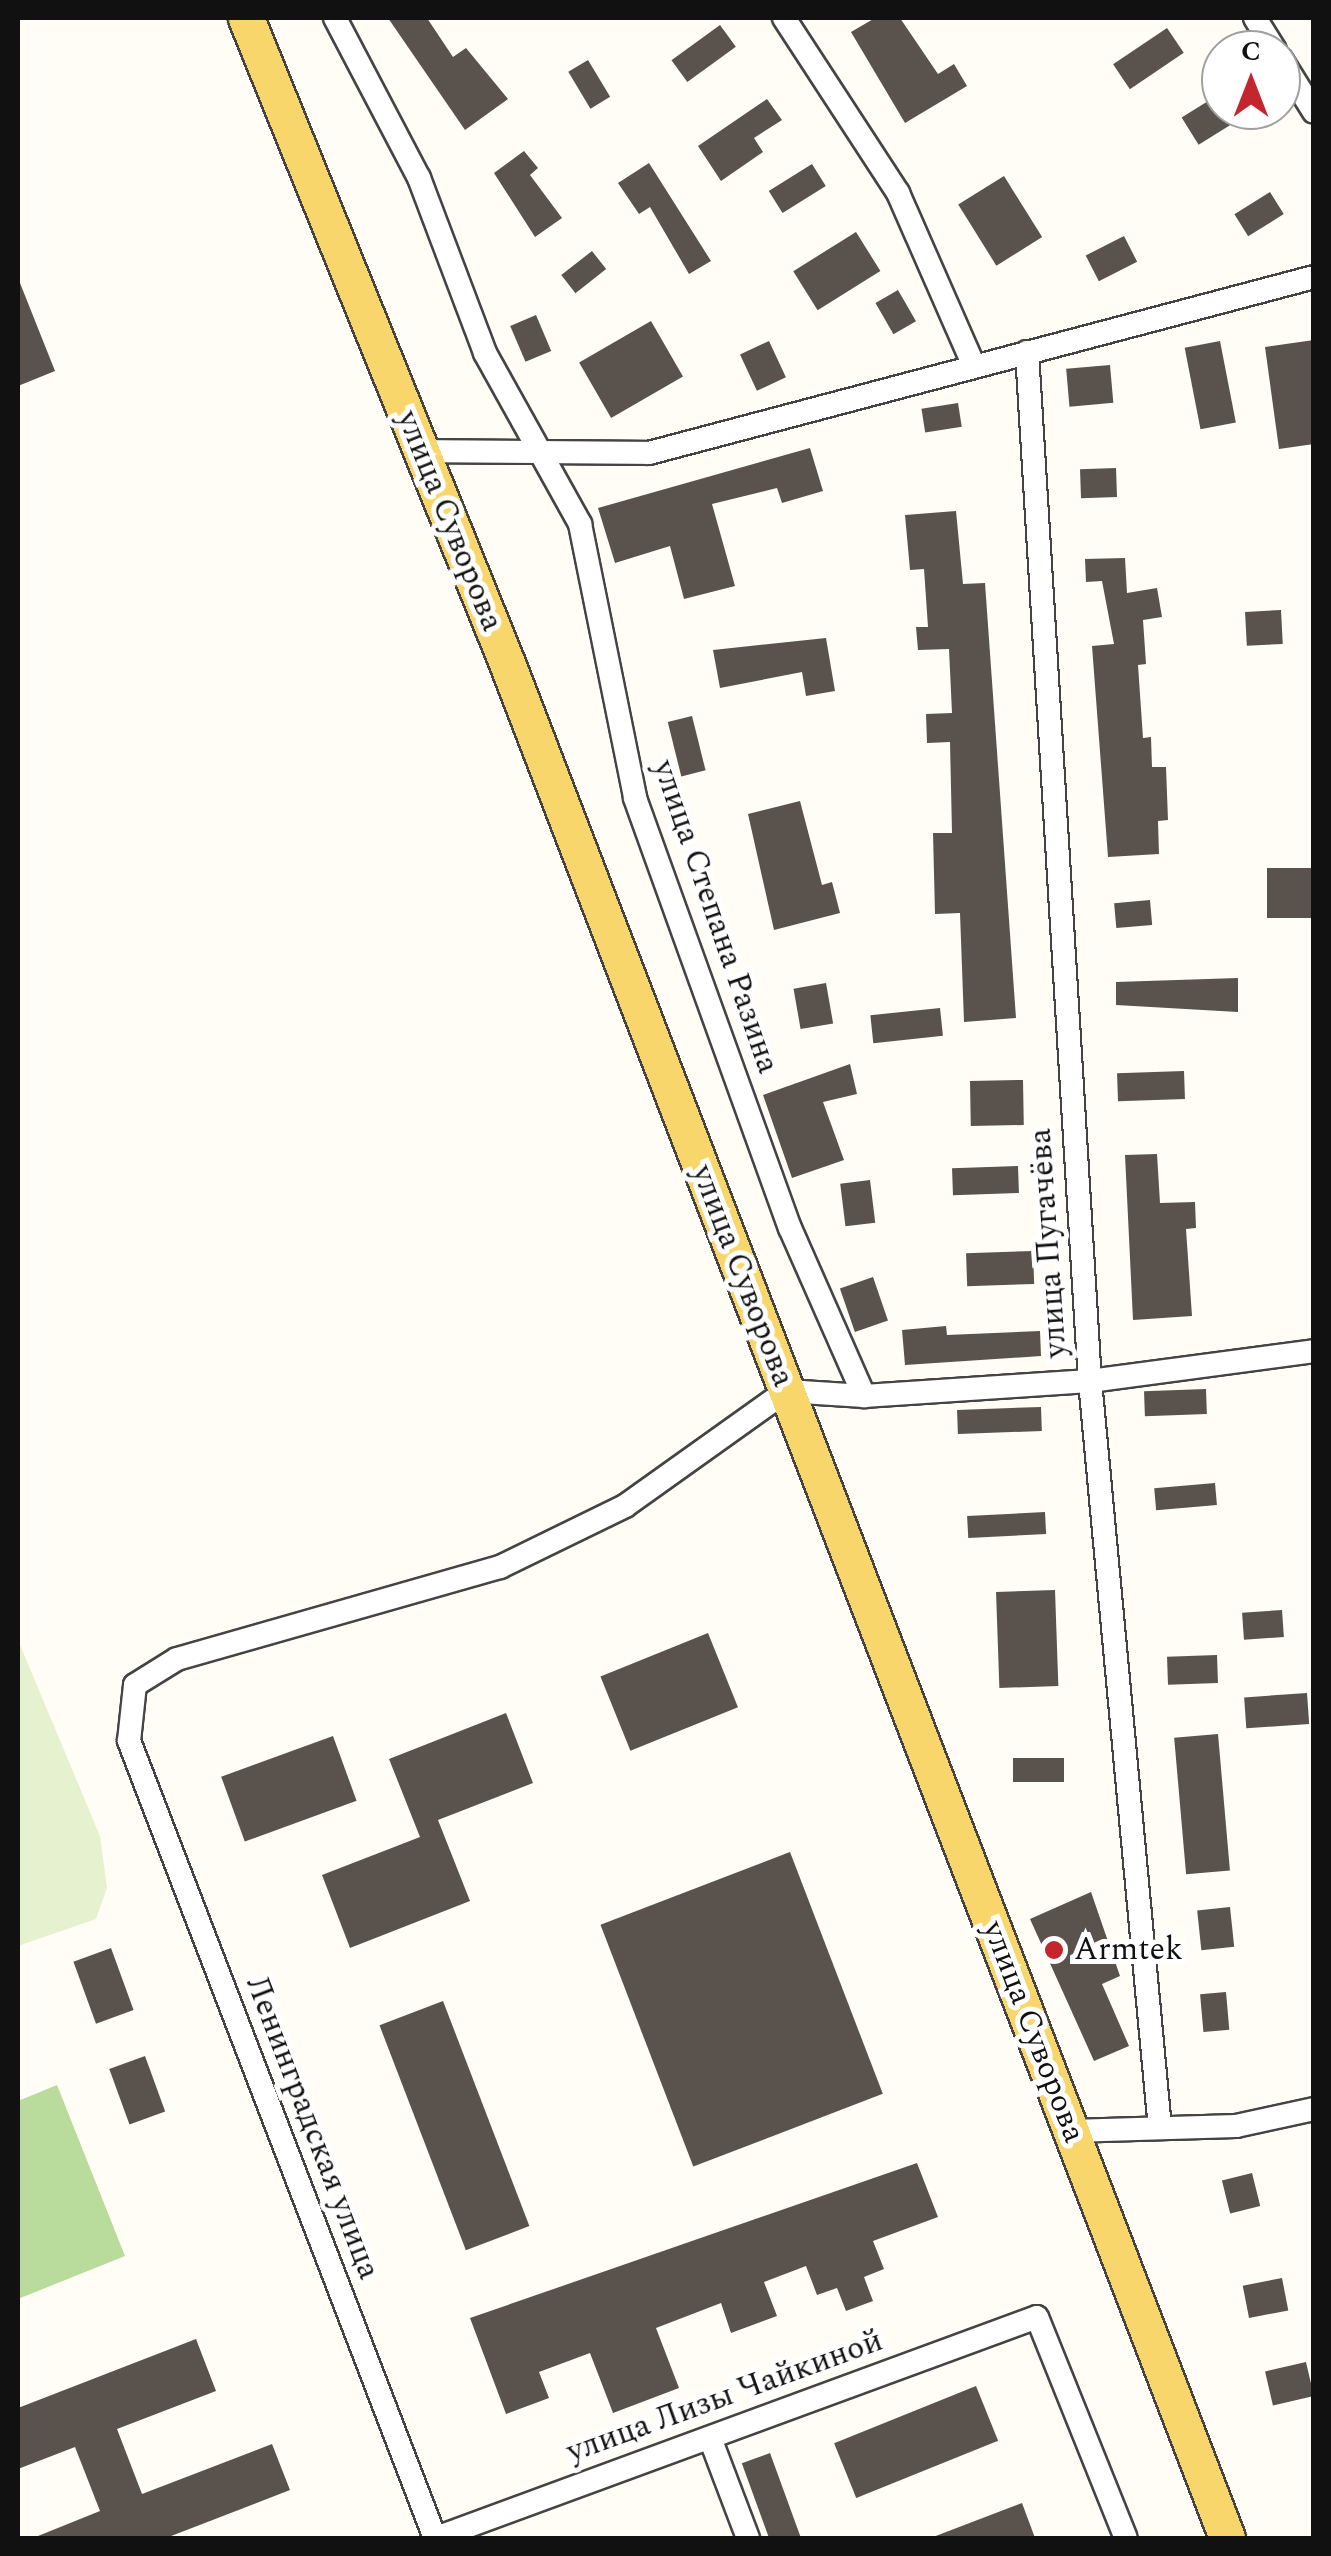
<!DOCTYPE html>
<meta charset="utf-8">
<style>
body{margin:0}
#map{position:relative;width:1331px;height:2556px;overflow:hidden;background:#fffdf5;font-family:Spectral,serif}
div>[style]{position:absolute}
.forest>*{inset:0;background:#b9dc9c}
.pitch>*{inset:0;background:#e6f2cf}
.building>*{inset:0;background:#5a524d;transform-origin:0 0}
.roads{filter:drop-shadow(2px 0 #444) drop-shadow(-2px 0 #444) drop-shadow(0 2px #444) drop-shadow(0 -2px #444)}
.street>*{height:22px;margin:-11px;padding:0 11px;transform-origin:11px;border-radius:11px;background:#fff}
.primary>*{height:35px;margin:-17.5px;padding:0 17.5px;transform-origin:17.5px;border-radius:17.5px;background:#f9d66b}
.dots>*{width:28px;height:28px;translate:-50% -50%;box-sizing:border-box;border:5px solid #fff;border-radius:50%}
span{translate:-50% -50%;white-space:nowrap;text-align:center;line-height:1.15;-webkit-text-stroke:10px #fff;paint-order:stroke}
.street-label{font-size:32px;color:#111}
.poi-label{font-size:32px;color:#111}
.left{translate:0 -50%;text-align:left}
.frame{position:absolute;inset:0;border:20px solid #111;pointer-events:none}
.north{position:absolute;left:1201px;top:30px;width:100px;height:100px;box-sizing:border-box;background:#fff;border:2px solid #a0a0a0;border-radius:50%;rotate:0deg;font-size:28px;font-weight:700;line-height:40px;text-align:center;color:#111}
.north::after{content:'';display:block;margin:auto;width:35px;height:45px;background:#c4262e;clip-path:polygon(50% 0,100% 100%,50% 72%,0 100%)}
</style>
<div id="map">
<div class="forest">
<i style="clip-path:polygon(57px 2085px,125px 2256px,18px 2299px,18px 2101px)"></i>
</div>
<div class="pitch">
<i style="clip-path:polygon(18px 1640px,100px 1836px,107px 1888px,96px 1919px,18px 1946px)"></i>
</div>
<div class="building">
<i style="clip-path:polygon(388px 18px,427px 18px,453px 57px,466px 48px,508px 99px,465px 130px)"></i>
<i style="clip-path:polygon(875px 18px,900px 18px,938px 74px,954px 64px,967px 86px,905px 123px,851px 32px)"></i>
<i style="left:720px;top:25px;width:27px;height:60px;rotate:54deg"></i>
<i style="left:1167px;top:28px;width:30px;height:65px;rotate:56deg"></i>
<i style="left:588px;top:60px;width:43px;height:23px;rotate:59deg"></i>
<i style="left:1213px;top:98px;width:32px;height:37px;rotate:58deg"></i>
<i style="clip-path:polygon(767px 99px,782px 120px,754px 138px,763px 152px,721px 181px,698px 146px)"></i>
<i style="clip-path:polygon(524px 151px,538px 168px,530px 175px,562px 218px,535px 237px,494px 173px)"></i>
<i style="clip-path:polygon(649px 163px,711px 261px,689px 274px,650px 207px,639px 214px,618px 183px)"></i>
<i style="left:812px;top:164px;width:26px;height:51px;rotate:58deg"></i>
<i style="left:1004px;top:176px;width:72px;height:54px;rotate:58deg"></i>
<i style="left:1270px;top:192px;width:26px;height:42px;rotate:58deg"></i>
<i style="left:856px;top:232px;width:46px;height:74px;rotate:58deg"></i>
<i style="left:1124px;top:236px;width:29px;height:43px;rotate:63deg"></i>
<i style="left:592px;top:251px;width:23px;height:39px;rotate:52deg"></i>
<i style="clip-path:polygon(18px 278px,55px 371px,18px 386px)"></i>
<i style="left:898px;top:290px;width:36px;height:26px;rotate:60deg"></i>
<i style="left:536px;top:315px;width:39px;height:28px;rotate:67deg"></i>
<i style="left:651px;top:321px;width:64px;height:83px;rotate:60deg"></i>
<i style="clip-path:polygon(1314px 340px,1314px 444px,1279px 449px,1265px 347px)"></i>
<i style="left:769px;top:341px;width:40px;height:32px;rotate:65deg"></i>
<i style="left:1220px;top:341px;width:83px;height:36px;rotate:79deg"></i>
<i style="left:1110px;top:365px;width:38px;height:44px;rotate:85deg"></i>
<i style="left:958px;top:403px;width:24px;height:37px;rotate:81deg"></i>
<i style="clip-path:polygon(810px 448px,823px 491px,782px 503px,777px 488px,712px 504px,735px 586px,684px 599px,670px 546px,615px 563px,598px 508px)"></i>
<i style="left:1116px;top:468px;width:29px;height:36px;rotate:88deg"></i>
<i style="clip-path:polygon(956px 511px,963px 584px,985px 583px,1016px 1018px,964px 1022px,960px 913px,935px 914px,933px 833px,952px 833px,950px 742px,927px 743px,926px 714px,952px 713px,949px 649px,918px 650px,916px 627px,928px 627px,924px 569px,910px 570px,905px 515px)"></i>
<i style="clip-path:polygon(1125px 558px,1127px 593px,1157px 588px,1162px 617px,1143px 620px,1146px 664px,1138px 665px,1143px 738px,1151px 737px,1152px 767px,1166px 767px,1168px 820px,1158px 821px,1159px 854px,1108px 857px,1092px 646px,1114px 644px,1102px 581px,1086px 582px,1085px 559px)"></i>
<i style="left:1281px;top:610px;width:34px;height:36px;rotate:87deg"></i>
<i style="clip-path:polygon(826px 638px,835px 691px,806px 696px,802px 672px,720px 688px,713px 650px)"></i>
<i style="left:692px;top:716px;width:56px;height:25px;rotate:76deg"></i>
<i style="clip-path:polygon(800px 801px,822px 885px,832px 882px,840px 913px,774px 930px,748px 814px)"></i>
<i style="left:1314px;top:868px;width:50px;height:47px;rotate:90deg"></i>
<i style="left:1150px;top:900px;width:25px;height:36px;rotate:85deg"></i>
<i style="clip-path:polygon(1238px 978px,1238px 1012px,1116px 1005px,1116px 982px)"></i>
<i style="left:826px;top:983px;width:41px;height:33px;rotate:80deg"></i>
<i style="left:940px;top:1008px;width:28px;height:70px;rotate:84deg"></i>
<i style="clip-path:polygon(850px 1064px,857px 1094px,823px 1102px,844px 1160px,792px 1178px,763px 1095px)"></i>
<i style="left:1184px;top:1071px;width:28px;height:67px;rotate:88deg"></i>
<i style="left:1023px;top:1080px;width:45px;height:53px;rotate:89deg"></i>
<i style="clip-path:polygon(1157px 1154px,1160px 1203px,1195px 1202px,1196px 1228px,1186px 1229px,1192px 1316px,1133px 1320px,1125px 1155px)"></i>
<i style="left:1018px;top:1166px;width:27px;height:66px;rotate:88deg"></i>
<i style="left:870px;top:1180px;width:43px;height:30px;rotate:83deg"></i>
<i style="left:1033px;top:1251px;width:33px;height:67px;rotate:88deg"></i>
<i style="left:873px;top:1277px;width:46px;height:35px;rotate:71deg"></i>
<i style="clip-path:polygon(946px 1326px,947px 1335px,1040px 1331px,1041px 1356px,905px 1365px,902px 1330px)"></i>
<i style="left:1206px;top:1389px;width:25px;height:62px;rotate:88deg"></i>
<i style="left:1041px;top:1407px;width:24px;height:84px;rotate:88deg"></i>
<i style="left:1215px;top:1483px;width:22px;height:61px;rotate:85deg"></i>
<i style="left:1045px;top:1512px;width:22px;height:78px;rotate:87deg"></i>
<i style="left:1055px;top:1590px;width:96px;height:59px;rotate:88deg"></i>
<i style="left:1282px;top:1610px;width:27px;height:40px;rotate:86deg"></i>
<i style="left:708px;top:1633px;width:80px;height:116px;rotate:68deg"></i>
<i style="left:1217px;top:1655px;width:28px;height:50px;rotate:88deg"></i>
<i style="left:1307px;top:1693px;width:31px;height:63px;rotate:86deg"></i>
<i style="clip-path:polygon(506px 1713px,533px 1783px,438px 1820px,470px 1901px,350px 1948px,322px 1875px,420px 1837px,389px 1759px)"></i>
<i style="left:1218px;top:1734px;width:137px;height:44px;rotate:85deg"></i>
<i style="left:333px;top:1736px;width:69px;height:119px;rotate:70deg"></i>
<i style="left:1064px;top:1758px;width:24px;height:51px;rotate:90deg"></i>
<i style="left:790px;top:1852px;width:259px;height:203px;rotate:69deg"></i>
<i style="clip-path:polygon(1091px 1892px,1120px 1976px,1102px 1984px,1129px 2046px,1094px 2061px,1030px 1919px)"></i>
<i style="left:1230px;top:1907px;width:40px;height:33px;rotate:84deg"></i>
<i style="left:111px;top:1948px;width:66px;height:40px;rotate:70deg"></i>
<i style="left:1226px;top:1992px;width:38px;height:26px;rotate:85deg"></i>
<i style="left:443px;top:2001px;width:241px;height:68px;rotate:69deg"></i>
<i style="left:145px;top:2056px;width:59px;height:38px;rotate:70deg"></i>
<i style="clip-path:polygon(917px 2163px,938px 2217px,873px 2241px,884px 2269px,864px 2277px,873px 2301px,846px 2311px,837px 2288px,817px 2295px,806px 2266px,764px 2282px,777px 2316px,731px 2333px,721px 2303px,656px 2328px,679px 2388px,613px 2413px,590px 2353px,539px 2372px,549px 2398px,506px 2414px,470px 2318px)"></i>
<i style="left:1252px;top:2173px;width:34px;height:31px;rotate:76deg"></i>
<i style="left:1282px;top:2278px;width:33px;height:40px;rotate:79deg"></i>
<i style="clip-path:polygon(196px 2339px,216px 2391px,117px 2429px,142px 2494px,272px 2444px,290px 2490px,166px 2538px,33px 2538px,100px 2511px,75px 2447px,18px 2469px,18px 2408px)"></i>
<i style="left:1306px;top:2362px;width:35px;height:42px;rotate:77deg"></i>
<i style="left:976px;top:2386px;width:59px;height:153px;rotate:68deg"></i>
<i style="left:770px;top:2453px;width:90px;height:30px;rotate:70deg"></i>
<i style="clip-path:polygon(1022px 2503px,1035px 2538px,933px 2538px,933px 2537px)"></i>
</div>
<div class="roads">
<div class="street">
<i style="left:335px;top:18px;width:181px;rotate:62.3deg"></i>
<i style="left:419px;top:178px;width:187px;rotate:69.3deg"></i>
<i style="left:485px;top:353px;width:196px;rotate:60.9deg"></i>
<i style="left:580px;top:524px;width:279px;rotate:78.6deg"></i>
<i style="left:635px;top:798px;width:457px;rotate:70.2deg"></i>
<i style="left:790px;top:1228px;width:184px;rotate:66.2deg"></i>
<i style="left:784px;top:18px;width:209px;rotate:56.9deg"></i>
<i style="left:898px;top:193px;width:189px;rotate:66.3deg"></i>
<i style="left:1255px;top:18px;width:38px;rotate:58deg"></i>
<i style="left:1281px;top:59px;width:62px;rotate:58.1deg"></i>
<i style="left:1027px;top:352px;width:1031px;rotate:86.5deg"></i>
<i style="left:1090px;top:1381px;width:750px;rotate:84.65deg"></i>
<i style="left:421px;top:451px;width:228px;rotate:0.5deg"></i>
<i style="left:649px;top:453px;width:688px;rotate:-14.82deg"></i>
<i style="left:1071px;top:2131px;width:165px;rotate:-1.7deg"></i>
<i style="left:1236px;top:2126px;width:80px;rotate:-12.3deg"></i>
<i style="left:710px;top:2438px;width:107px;rotate:69.2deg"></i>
<i style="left:435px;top:2538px;width:854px;rotate:-111deg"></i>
<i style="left:129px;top:1741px;width:56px;rotate:-83.9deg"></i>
<i style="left:135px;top:1685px;width:49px;rotate:-31.8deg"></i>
<i style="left:177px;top:1659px;width:336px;rotate:-15.9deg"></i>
<i style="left:500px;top:1567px;width:139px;rotate:-26deg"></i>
<i style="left:625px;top:1506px;width:198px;rotate:-35.5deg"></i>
<i style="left:786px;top:1391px;width:78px;rotate:3.7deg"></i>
<i style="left:864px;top:1396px;width:226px;rotate:-3.8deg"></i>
<i style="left:1090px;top:1381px;width:226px;rotate:-7.6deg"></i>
<i style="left:436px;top:2538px;width:640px;rotate:-20.19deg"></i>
<i style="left:1037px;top:2317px;width:238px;rotate:68.1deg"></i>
</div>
<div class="primary">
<i style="left:246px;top:18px;width:696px;rotate:67.97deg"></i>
<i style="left:507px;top:663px;width:2008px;rotate:68.99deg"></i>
</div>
</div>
<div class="dots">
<i style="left:1054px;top:1950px;background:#c4262e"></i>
</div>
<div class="street-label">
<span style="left:449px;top:521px;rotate:68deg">улица Суворова</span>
<span style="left:715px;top:917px;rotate:71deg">улица Степана Разина</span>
<span style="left:1049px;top:1243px;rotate:-94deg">улица Пугачёва</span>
<span style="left:742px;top:1276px;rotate:69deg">улица Суворова</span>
<span style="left:1033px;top:2032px;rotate:69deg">улица Суворова</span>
<span style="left:312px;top:2128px;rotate:69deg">Ленинградская улица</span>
<span style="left:725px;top:2397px;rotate:-20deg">улица Лизы Чайкиной</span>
</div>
<div class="poi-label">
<span class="left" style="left:1074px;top:1950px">Armtek</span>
</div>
<div class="frame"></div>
<div class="north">С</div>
</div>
